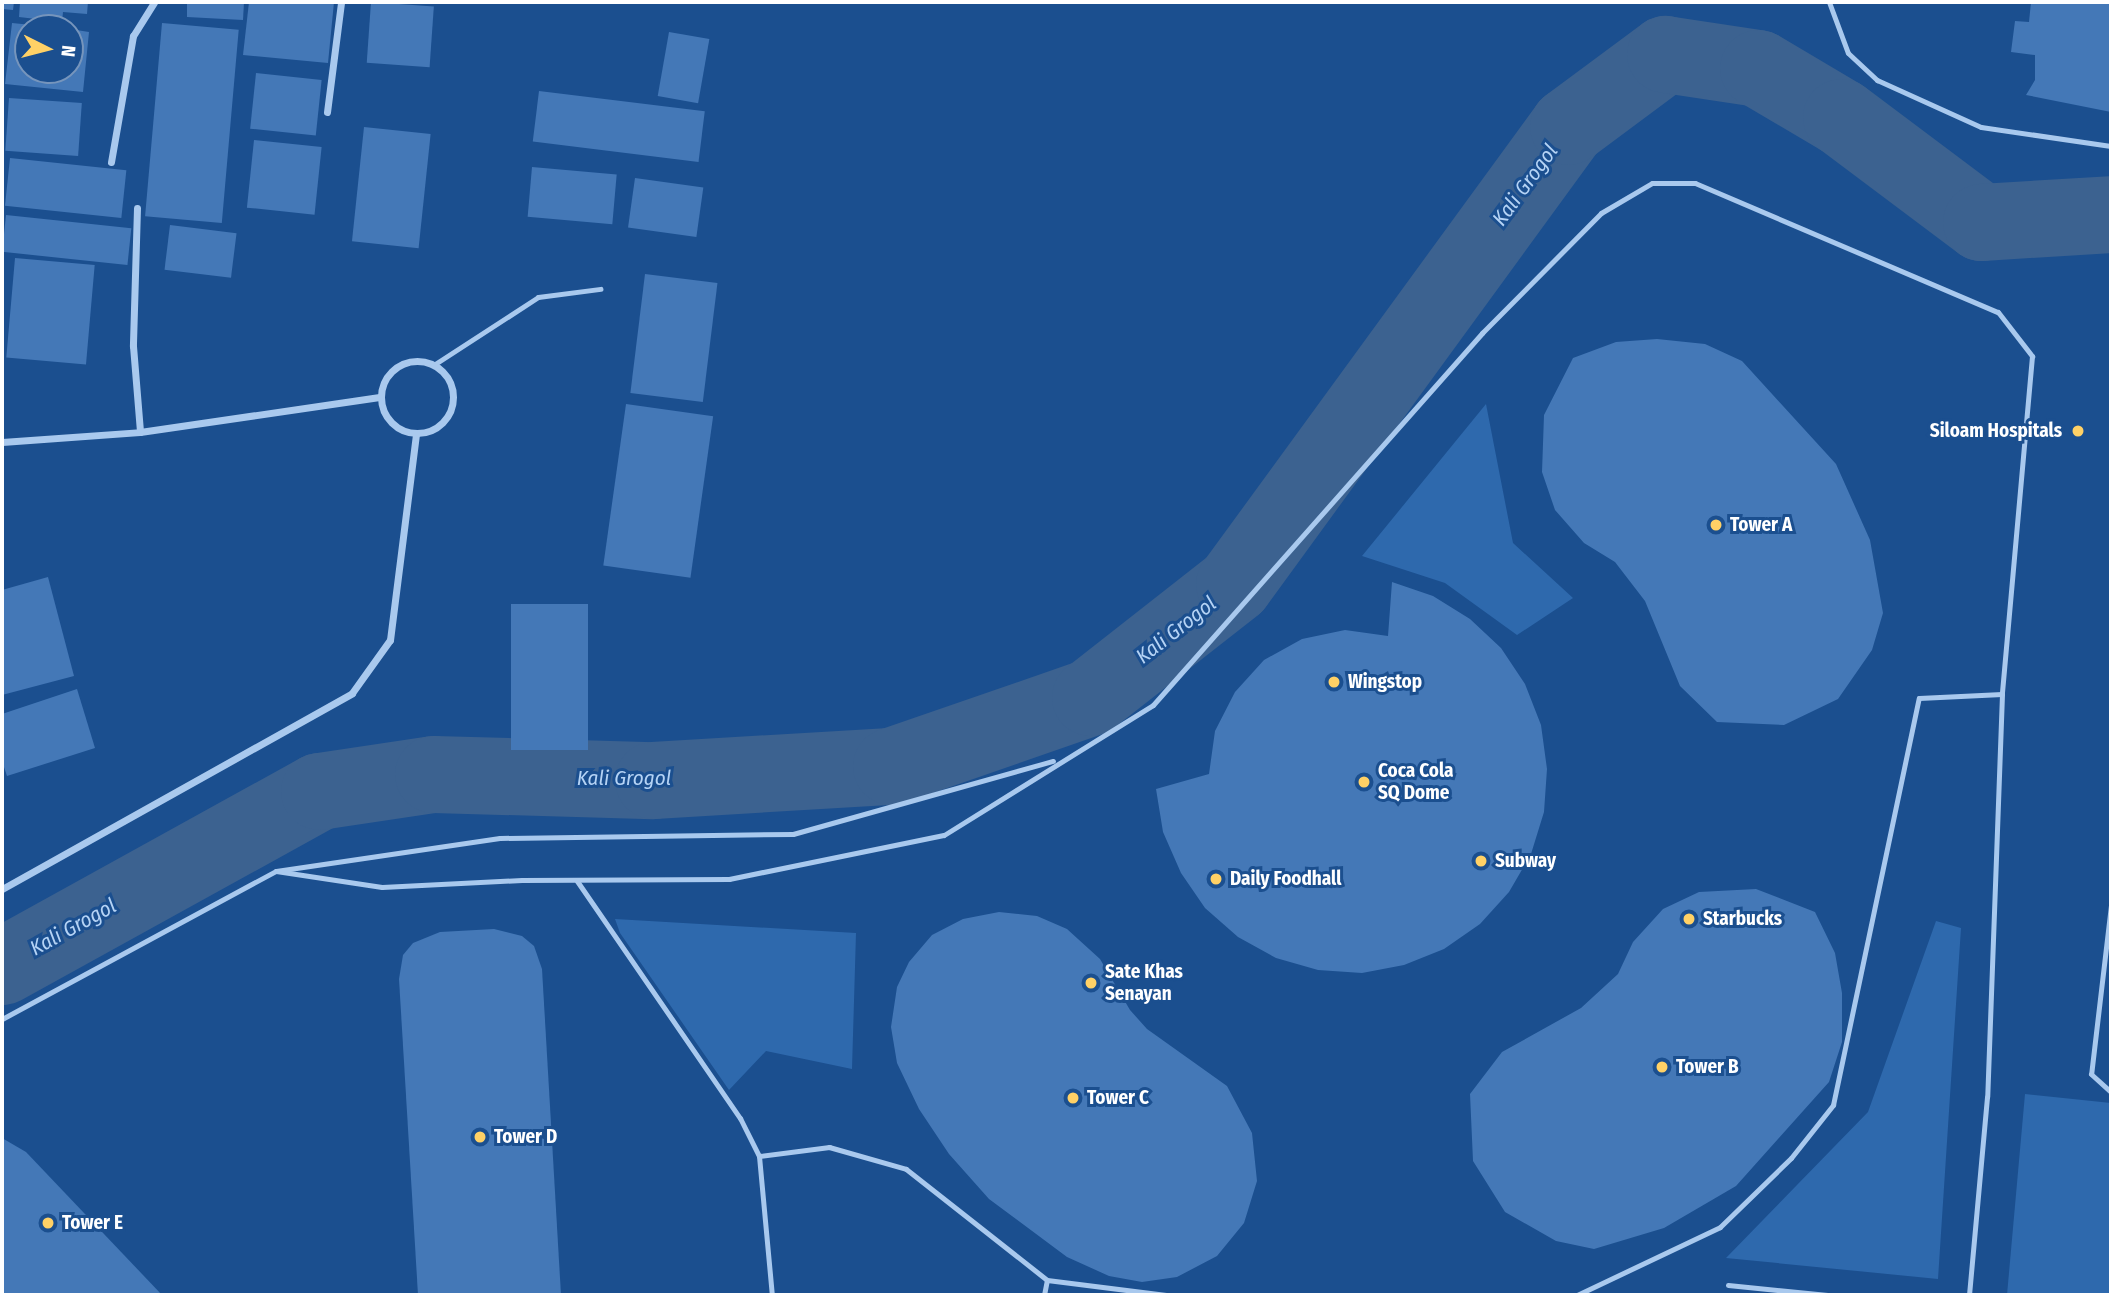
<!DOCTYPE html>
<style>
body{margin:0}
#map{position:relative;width:2113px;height:1297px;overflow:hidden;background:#1b4f8f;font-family:"Fira Sans Condensed",sans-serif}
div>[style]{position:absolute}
.green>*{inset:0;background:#2e69ad}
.river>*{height:77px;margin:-38.5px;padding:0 38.5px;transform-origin:38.5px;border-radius:38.5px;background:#3c6290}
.building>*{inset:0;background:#4478b7;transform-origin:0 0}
.service>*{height:5px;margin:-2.5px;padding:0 2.5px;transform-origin:2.5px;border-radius:2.5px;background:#a9c9ee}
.minor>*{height:7px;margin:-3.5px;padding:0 3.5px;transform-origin:3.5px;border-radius:3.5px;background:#a9c9ee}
.minor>.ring{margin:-3.5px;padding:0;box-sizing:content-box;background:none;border:7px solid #a9c9ee;border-radius:50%}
.dots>*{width:19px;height:19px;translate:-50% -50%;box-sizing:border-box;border:4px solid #1b4f8f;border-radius:50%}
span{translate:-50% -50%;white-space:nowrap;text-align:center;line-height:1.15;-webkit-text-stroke:6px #1b4f8f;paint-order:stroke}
.poi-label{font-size:19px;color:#fff;font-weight:700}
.right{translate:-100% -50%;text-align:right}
.left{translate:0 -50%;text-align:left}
.water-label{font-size:21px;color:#b5d3f5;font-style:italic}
.frame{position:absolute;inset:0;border:4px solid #fff;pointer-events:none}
.north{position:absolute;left:14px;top:14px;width:70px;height:70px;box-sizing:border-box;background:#1b4f8f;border:2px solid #7695bc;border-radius:50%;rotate:96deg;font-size:19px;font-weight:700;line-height:28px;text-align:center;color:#fff}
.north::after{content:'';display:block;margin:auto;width:24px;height:32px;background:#ffd166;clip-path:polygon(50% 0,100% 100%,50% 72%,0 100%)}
</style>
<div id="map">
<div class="green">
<i style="clip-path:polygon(1486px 404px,1513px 543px,1573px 598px,1517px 635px,1445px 583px,1362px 556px)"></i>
<i style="clip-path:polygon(615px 919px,856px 933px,852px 1069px,766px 1051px,729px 1090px,620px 933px)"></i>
<i style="clip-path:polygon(1936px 921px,1961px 928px,1938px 1279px,1726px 1258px,1868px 1112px)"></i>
<i style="clip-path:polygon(2025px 1094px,2111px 1103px,2111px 1295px,2007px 1295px)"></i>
</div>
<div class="river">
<i style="left:2px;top:966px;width:362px;rotate:-28.9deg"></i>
<i style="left:319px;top:791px;width:115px;rotate:-8.5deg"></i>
<i style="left:433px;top:774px;width:220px;rotate:1.6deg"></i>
<i style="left:653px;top:780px;width:238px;rotate:-3.4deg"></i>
<i style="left:891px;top:766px;width:211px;rotate:-19.1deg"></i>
<i style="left:1090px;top:697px;width:183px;rotate:-38.1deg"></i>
<i style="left:1234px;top:584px;width:567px;rotate:-53.9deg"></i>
<i style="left:1568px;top:126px;width:121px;rotate:-36.6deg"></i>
<i style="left:1665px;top:54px;width:94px;rotate:8.6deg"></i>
<i style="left:1758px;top:68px;width:96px;rotate:30.6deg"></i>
<i style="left:1841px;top:117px;width:175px;rotate:36.9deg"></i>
<i style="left:1981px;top:222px;width:130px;rotate:-3.5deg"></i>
</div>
<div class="building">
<i style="clip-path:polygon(2px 2px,14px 2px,13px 10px,2px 9px)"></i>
<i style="clip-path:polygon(20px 2px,88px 2px,87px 14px,63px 12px,62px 22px,19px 17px)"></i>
<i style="clip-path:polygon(187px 2px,244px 2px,243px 20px,187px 17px)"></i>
<i style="clip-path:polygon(249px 2px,334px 2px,328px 63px,243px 55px)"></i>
<i style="left:371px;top:2px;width:63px;height:61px;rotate:4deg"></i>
<i style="clip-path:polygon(2031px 2px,2111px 2px,2111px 112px,2026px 95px,2035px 80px,2035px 55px,2011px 52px,2015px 21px,2029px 22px)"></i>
<i style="clip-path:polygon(12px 23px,42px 26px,28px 28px,28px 70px,70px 70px,70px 29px,89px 32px,83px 92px,5px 84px)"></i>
<i style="left:162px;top:23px;width:77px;height:194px;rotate:5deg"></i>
<i style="left:669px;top:32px;width:41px;height:65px;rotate:10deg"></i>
<i style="left:256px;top:73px;width:66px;height:56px;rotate:6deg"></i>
<i style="left:539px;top:91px;width:167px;height:51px;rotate:7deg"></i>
<i style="left:9px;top:98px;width:73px;height:53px;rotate:4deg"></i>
<i style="left:364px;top:127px;width:67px;height:115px;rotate:6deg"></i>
<i style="left:254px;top:140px;width:68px;height:68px;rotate:6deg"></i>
<i style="left:10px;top:158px;width:117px;height:48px;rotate:6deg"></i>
<i style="left:532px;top:167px;width:85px;height:50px;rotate:5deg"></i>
<i style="left:635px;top:178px;width:69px;height:50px;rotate:8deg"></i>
<i style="left:6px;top:215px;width:126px;height:37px;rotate:6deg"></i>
<i style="left:170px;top:225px;width:67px;height:45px;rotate:7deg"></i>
<i style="left:15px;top:258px;width:80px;height:100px;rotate:5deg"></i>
<i style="left:645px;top:274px;width:73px;height:120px;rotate:7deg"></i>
<i style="clip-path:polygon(1657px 339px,1705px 344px,1742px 361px,1836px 464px,1870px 540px,1883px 613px,1872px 650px,1838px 699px,1784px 725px,1717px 722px,1680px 686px,1645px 601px,1615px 562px,1584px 543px,1555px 510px,1542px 472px,1544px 415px,1573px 358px,1616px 342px)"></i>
<i style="left:626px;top:404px;width:88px;height:163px;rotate:8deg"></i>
<i style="clip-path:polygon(48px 577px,74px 676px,2px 695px,2px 590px)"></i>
<i style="clip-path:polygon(1392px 582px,1433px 596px,1470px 619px,1501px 648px,1525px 684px,1541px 725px,1547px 769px,1544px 812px,1531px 854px,1509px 892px,1480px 924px,1444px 949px,1404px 965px,1362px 973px,1318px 970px,1276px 958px,1238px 937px,1205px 908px,1181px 873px,1163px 832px,1156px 789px,1209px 774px,1215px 731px,1235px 692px,1264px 660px,1302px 639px,1345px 630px,1388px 636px)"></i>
<i style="left:511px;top:604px;width:77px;height:146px"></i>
<i style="clip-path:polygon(77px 689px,95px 748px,7px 776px,2px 761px,2px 714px)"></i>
<i style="clip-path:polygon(1756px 889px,1815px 912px,1835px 953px,1842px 993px,1842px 1042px,1829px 1082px,1736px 1186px,1664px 1228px,1594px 1249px,1556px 1241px,1505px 1212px,1473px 1161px,1470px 1094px,1502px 1052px,1581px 1008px,1618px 974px,1633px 942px,1663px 909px,1699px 892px)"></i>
<i style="clip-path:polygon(999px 912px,1037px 916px,1067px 929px,1100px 959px,1130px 1010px,1147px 1029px,1227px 1086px,1252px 1133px,1257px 1181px,1244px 1223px,1217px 1256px,1177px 1277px,1142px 1282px,1109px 1276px,1067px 1257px,989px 1199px,949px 1154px,919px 1109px,897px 1063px,891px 1027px,897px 987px,909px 962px,932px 935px,963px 919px)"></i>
<i style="clip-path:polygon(494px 929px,522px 936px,534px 946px,542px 969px,561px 1295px,418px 1295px,399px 979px,403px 955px,413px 943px,440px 932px)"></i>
<i style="clip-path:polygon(2px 1138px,26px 1152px,162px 1295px,2px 1295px)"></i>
</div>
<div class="service">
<i style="left:1829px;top:2px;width:54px;rotate:69.6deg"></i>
<i style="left:1848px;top:53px;width:40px;rotate:43deg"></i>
<i style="left:1877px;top:80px;width:114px;rotate:24.3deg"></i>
<i style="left:1981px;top:127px;width:131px;rotate:8.3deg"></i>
<i style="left:435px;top:364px;width:123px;rotate:-33deg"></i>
<i style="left:538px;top:297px;width:63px;rotate:-7.4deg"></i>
<i style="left:276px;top:871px;width:107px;rotate:8.6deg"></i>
<i style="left:382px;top:887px;width:140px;rotate:-2.9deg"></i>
<i style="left:522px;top:880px;width:207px;rotate:-0.3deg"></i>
<i style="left:729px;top:879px;width:219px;rotate:-11.6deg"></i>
<i style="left:944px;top:835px;width:246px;rotate:-31.9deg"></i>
<i style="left:1153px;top:705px;width:497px;rotate:-48.5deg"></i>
<i style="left:1482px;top:333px;width:169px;rotate:-45.2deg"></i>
<i style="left:1601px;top:213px;width:59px;rotate:-30.5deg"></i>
<i style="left:1652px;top:183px;width:43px"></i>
<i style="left:1695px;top:183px;width:329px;rotate:23.1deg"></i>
<i style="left:1998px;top:312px;width:56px;rotate:52.3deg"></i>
<i style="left:2032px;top:356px;width:339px;rotate:95.1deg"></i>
<i style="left:2002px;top:694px;width:403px;rotate:92.1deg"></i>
<i style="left:1987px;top:1097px;width:199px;rotate:95.2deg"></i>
<i style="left:577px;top:881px;width:288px;rotate:55.5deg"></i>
<i style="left:740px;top:1118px;width:42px;rotate:63.4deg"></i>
<i style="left:759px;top:1156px;width:140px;rotate:84.7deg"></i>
<i style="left:2111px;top:905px;width:170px;rotate:96.7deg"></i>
<i style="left:2091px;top:1074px;width:27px;rotate:42deg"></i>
<i style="left:2px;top:1019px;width:311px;rotate:-28.4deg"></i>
<i style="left:276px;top:871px;width:226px;rotate:-8.4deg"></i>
<i style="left:500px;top:838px;width:293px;rotate:-0.8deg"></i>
<i style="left:793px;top:834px;width:270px;rotate:-15.7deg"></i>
<i style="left:759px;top:1156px;width:71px;rotate:-7.3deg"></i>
<i style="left:829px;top:1147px;width:80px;rotate:15.9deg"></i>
<i style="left:906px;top:1169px;width:179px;rotate:38.2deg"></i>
<i style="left:1047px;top:1280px;width:120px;rotate:7.2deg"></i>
<i style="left:1728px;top:1285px;width:100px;rotate:5.8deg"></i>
<i style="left:1044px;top:1295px;width:15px;rotate:-79deg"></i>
<i style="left:1577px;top:1295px;width:158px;rotate:-25.4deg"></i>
<i style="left:1720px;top:1227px;width:99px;rotate:-44.2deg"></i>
<i style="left:1791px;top:1158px;width:68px;rotate:-51.6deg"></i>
<i style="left:1833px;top:1105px;width:416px;rotate:-78.1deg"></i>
<i style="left:1919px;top:698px;width:83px;rotate:-2.8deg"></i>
</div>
<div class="minor">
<i style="left:327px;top:112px;width:111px;rotate:-82.7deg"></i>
<i style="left:111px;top:162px;width:128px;rotate:-80.1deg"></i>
<i style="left:133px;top:36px;width:40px;rotate:-58deg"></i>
<i style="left:137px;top:208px;width:138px;rotate:91.7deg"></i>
<i style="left:133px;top:346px;width:86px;rotate:85.3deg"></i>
<i class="ring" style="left:381px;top:361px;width:65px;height:65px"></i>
<i style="left:2px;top:442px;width:138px;rotate:-4.1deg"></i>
<i style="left:140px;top:432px;width:242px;rotate:-8.3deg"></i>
<i style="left:2px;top:889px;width:401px;rotate:-29.2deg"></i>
<i style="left:352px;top:693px;width:65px;rotate:-54.4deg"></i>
<i style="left:390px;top:640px;width:208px;rotate:-82.8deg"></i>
</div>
<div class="dots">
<i style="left:2078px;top:431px;background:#ffd166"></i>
<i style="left:1716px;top:525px;background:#ffd166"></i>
<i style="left:1334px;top:682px;background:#ffd166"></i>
<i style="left:1364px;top:782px;background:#ffd166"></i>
<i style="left:1481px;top:861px;background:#ffd166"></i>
<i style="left:1216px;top:879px;background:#ffd166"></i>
<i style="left:1689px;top:919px;background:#ffd166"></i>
<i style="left:1091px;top:983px;background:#ffd166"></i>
<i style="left:1662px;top:1067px;background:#ffd166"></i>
<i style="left:1073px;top:1098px;background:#ffd166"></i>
<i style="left:480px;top:1137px;background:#ffd166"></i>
<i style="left:48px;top:1223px;background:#ffd166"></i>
</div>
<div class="poi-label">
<span class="right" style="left:2062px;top:431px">Siloam Hospitals</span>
<span class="left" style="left:1730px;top:525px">Tower A</span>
<span class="left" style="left:1348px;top:682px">Wingstop</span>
<span class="left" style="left:1378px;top:782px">Coca Cola<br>SQ Dome</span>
<span class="left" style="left:1495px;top:861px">Subway</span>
<span class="left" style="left:1230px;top:879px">Daily Foodhall</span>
<span class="left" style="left:1703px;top:919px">Starbucks</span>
<span class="left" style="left:1105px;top:983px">Sate Khas<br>Senayan</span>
<span class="left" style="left:1676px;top:1067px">Tower B</span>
<span class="left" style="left:1087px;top:1098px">Tower C</span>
<span class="left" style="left:494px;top:1137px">Tower D</span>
<span class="left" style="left:62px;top:1223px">Tower E</span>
</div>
<div class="water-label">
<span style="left:1525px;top:185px;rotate:-54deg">Kali Grogol</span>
<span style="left:1176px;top:630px;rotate:-38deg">Kali Grogol</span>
<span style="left:624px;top:778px">Kali Grogol</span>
<span style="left:73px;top:927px;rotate:-29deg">Kali Grogol</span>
</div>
<div class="frame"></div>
<div class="north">N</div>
</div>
